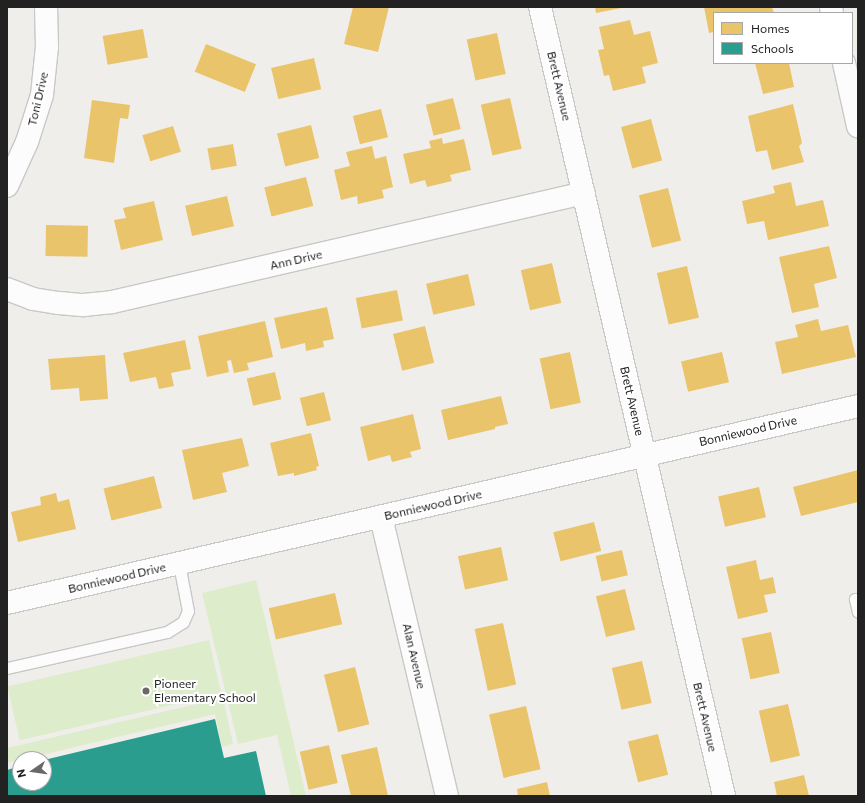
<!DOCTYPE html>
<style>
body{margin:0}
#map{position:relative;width:865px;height:803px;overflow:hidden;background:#f0eeeb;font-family:Commissioner,sans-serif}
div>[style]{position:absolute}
.grass>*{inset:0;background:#ddeccb;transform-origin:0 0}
.homes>*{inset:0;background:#e9c46a;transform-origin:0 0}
.schools>*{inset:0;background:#2a9d8f}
.roads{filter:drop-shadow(1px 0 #c9c8c7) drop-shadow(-1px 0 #c9c8c7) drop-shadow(0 1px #c9c8c7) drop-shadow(0 -1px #c9c8c7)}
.service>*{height:11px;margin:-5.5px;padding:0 5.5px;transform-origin:5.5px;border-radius:5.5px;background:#fdfcfc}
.minor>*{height:22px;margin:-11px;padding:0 11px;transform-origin:11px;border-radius:11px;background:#fdfcfc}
.dots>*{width:11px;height:11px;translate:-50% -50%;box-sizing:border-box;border:2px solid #fff;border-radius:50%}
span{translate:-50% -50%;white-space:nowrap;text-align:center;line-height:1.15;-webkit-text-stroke:4px #fff;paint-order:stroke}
.street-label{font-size:12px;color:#222}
.poi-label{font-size:12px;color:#222}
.left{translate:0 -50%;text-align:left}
.frame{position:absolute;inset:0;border:8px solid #222;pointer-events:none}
.legend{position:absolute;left:713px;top:12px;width:140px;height:52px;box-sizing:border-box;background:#fff;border:1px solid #a7a7a7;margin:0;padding:5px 7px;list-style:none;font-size:12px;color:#222}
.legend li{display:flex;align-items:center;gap:8px;height:20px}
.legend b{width:20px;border:1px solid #a7a7a7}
.north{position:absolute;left:12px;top:751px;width:40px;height:40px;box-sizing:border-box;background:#fff;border:1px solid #a7a7a7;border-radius:50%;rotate:257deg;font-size:11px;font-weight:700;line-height:16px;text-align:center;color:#222}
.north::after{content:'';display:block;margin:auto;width:14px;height:18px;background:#6a6968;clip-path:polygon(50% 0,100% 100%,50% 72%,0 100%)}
</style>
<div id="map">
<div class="grass">
<i style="clip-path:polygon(256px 580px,306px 796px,291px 796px,277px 735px,238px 744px,202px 593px)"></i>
<i style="left:209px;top:640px;width:55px;height:207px;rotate:77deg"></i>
<i style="clip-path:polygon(223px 698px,233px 744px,222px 747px,215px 714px,7px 763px,7px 748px)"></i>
</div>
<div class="homes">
<i style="clip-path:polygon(353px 7px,389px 7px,378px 52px,344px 44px)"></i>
<i style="clip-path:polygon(595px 7px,621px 7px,621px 8px,596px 13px)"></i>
<i style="clip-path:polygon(704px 7px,772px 7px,774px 13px,714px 13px,714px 32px,709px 33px)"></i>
<i style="clip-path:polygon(630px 20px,634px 35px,650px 31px,658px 63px,642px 67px,646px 83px,613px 91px,609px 75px,604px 76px,598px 50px,604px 49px,599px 27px)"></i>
<i style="left:143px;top:29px;width:29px;height:41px;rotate:80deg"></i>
<i style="left:497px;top:33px;width:42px;height:31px;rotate:78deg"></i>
<i style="left:206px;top:44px;width:54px;height:30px;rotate:22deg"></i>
<i style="left:314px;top:58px;width:32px;height:44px;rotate:77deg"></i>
<i style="clip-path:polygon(755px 63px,789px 63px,794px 87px,763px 94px)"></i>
<i style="left:453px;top:98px;width:32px;height:28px;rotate:76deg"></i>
<i style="left:510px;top:98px;width:52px;height:30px;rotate:77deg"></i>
<i style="clip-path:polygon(92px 100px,130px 105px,128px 119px,120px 118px,114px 163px,84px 158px)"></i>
<i style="clip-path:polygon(793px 104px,802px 143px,799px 146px,804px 162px,772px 170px,767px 150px,756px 152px,748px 116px)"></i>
<i style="left:381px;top:109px;width:29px;height:29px;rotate:76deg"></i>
<i style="left:651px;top:119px;width:43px;height:31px;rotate:75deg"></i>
<i style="left:311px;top:125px;width:34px;height:35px;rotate:76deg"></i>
<i style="left:173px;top:126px;width:27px;height:32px;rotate:73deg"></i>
<i style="clip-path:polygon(442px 138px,443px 144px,464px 139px,471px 170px,450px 175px,452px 181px,427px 187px,425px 180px,410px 184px,403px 154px,431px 148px,429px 141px)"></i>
<i style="left:233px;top:144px;width:22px;height:26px;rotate:80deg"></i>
<i style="clip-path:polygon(372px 146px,375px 159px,386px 156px,393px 187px,382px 190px,384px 198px,358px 204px,357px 196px,341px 200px,334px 170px,350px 166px,346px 152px)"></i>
<i style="left:306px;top:177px;width:30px;height:43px;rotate:76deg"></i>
<i style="clip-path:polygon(791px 182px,796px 206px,823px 200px,829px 226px,768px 240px,764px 221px,747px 224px,742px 201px,775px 193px,773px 186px)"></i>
<i style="left:668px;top:188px;width:54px;height:30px;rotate:76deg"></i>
<i style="left:227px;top:196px;width:31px;height:43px;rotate:77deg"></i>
<i style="clip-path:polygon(154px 201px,163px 240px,121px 250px,114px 220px,126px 218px,123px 208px)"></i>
<i style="left:46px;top:225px;width:42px;height:31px;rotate:1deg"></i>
<i style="clip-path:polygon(829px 246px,837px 278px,814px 284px,819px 307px,792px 313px,779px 257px)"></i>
<i style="left:552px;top:263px;width:41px;height:32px;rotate:77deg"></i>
<i style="left:687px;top:266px;width:53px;height:31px;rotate:77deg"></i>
<i style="left:468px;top:274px;width:32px;height:43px;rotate:77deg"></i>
<i style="left:397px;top:290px;width:31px;height:42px;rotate:79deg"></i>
<i style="clip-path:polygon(327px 307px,334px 339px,323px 341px,324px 347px,306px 351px,305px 343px,281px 349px,274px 318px)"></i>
<i style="clip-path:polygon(818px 319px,821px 331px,848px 325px,856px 357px,782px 374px,775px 342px,798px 337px,795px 325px)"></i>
<i style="clip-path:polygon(265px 321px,273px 357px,247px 363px,249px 370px,234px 373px,231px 360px,227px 361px,229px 372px,207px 377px,198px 336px)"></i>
<i style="left:425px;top:326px;width:38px;height:33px;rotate:76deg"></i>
<i style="clip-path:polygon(185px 340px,191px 369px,171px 373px,174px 386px,159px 389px,156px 377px,130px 382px,123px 353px)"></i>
<i style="left:570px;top:352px;width:52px;height:31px;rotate:78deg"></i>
<i style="left:722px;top:352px;width:31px;height:42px;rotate:77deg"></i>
<i style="clip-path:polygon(105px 355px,108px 399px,80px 401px,79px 388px,51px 390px,48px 359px)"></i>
<i style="left:275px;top:372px;width:28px;height:29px;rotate:77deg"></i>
<i style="left:324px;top:392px;width:29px;height:25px;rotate:76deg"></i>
<i style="clip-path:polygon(501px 396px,508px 424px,495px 427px,495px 429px,448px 440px,441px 410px)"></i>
<i style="clip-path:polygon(413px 414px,421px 449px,410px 452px,412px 457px,392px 462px,390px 455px,368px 461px,360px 427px)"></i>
<i style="clip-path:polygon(311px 433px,319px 466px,316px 467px,317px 470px,294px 476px,294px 473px,278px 476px,270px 443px)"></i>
<i style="clip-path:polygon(242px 438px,249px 466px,222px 473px,227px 492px,193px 500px,182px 450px)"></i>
<i style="clip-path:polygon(858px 470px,858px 502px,801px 516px,793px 487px)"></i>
<i style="left:154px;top:476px;width:33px;height:52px;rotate:76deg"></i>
<i style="left:759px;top:487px;width:31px;height:42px;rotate:77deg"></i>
<i style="clip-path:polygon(56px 493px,58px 502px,69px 499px,76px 529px,18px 542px,11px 512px,41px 505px,40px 497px)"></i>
<i style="left:594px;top:522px;width:30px;height:42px;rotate:76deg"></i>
<i style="left:501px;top:547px;width:34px;height:44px;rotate:78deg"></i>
<i style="left:622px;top:550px;width:26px;height:27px;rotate:77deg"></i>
<i style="clip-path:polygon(756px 560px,760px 580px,773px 577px,776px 593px,764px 595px,768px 612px,738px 619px,726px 567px)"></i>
<i style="left:625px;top:589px;width:42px;height:30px;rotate:76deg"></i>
<i style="left:335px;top:593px;width:32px;height:68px;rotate:77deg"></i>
<i style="left:503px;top:623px;width:63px;height:29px;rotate:78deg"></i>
<i style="left:771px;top:632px;width:42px;height:30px;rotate:78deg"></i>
<i style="left:642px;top:661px;width:43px;height:31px;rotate:77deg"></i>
<i style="left:355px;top:667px;width:59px;height:32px;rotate:76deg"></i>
<i style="left:788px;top:704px;width:53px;height:30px;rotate:77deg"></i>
<i style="left:526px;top:706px;width:65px;height:38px;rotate:77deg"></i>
<i style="left:658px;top:734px;width:42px;height:31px;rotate:76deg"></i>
<i style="left:329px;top:745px;width:39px;height:30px;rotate:77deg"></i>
<i style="clip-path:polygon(377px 747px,388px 796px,351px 796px,341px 755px)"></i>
<i style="clip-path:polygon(804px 775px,809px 796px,777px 796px,774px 782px)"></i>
<i style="clip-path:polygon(547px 782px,550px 796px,518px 796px,517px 789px)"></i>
</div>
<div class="schools">
<i style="clip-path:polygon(215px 719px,224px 758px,256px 751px,266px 796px,7px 796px,7px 770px,20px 766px,20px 783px,44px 783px,44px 760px)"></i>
</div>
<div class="roads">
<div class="service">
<i style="left:858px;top:599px;width:3px;rotate:180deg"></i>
<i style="left:855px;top:599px;width:13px;rotate:77deg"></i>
<i style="left:7px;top:668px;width:164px;rotate:-12.7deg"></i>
<i style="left:167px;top:632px;width:19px;rotate:-32deg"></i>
<i style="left:183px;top:622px;width:12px;rotate:-66deg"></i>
<i style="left:188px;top:611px;width:48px;rotate:-100.8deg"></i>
</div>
<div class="minor">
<i style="left:540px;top:7px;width:810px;rotate:76.87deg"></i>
<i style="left:831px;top:7px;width:6px;rotate:81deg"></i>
<i style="left:844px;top:63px;width:65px;rotate:77.5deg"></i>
<i style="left:7px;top:186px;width:48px;rotate:-65.6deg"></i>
<i style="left:27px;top:142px;width:49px;rotate:-72.3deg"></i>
<i style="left:42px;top:95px;width:48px;rotate:-84.1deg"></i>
<i style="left:47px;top:47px;width:40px;rotate:-91.4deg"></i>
<i style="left:7px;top:289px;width:28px;rotate:21deg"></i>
<i style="left:33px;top:299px;width:26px;rotate:9deg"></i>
<i style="left:59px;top:303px;width:25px;rotate:5deg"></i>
<i style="left:84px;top:305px;width:28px;rotate:-6deg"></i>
<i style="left:112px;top:302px;width:484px;rotate:-13deg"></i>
<i style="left:381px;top:517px;width:287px;rotate:76.7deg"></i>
<i style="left:7px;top:603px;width:874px;rotate:-13.03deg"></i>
</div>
</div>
<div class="dots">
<i style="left:146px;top:691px;background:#6a6968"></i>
</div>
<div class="street-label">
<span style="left:559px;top:86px;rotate:77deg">Brett Avenue</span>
<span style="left:38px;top:99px;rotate:-77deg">Toni Drive</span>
<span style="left:296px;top:260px;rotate:-13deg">Ann Drive</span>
<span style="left:632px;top:401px;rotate:77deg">Brett Avenue</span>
<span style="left:748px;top:431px;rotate:-13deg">Bonniewood Drive</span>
<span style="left:433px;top:505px;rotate:-13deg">Bonniewood Drive</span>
<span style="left:117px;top:578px;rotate:-13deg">Bonniewood Drive</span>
<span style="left:414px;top:656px;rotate:77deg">Alan Avenue</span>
<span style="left:705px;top:717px;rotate:77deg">Brett Avenue</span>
</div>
<div class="poi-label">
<span class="left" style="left:154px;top:691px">Pioneer<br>Elementary School</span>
</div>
<div class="frame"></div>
<ul class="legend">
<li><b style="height:11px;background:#e9c46a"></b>Homes</li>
<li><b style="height:11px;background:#2a9d8f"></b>Schools</li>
</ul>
<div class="north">N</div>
</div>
